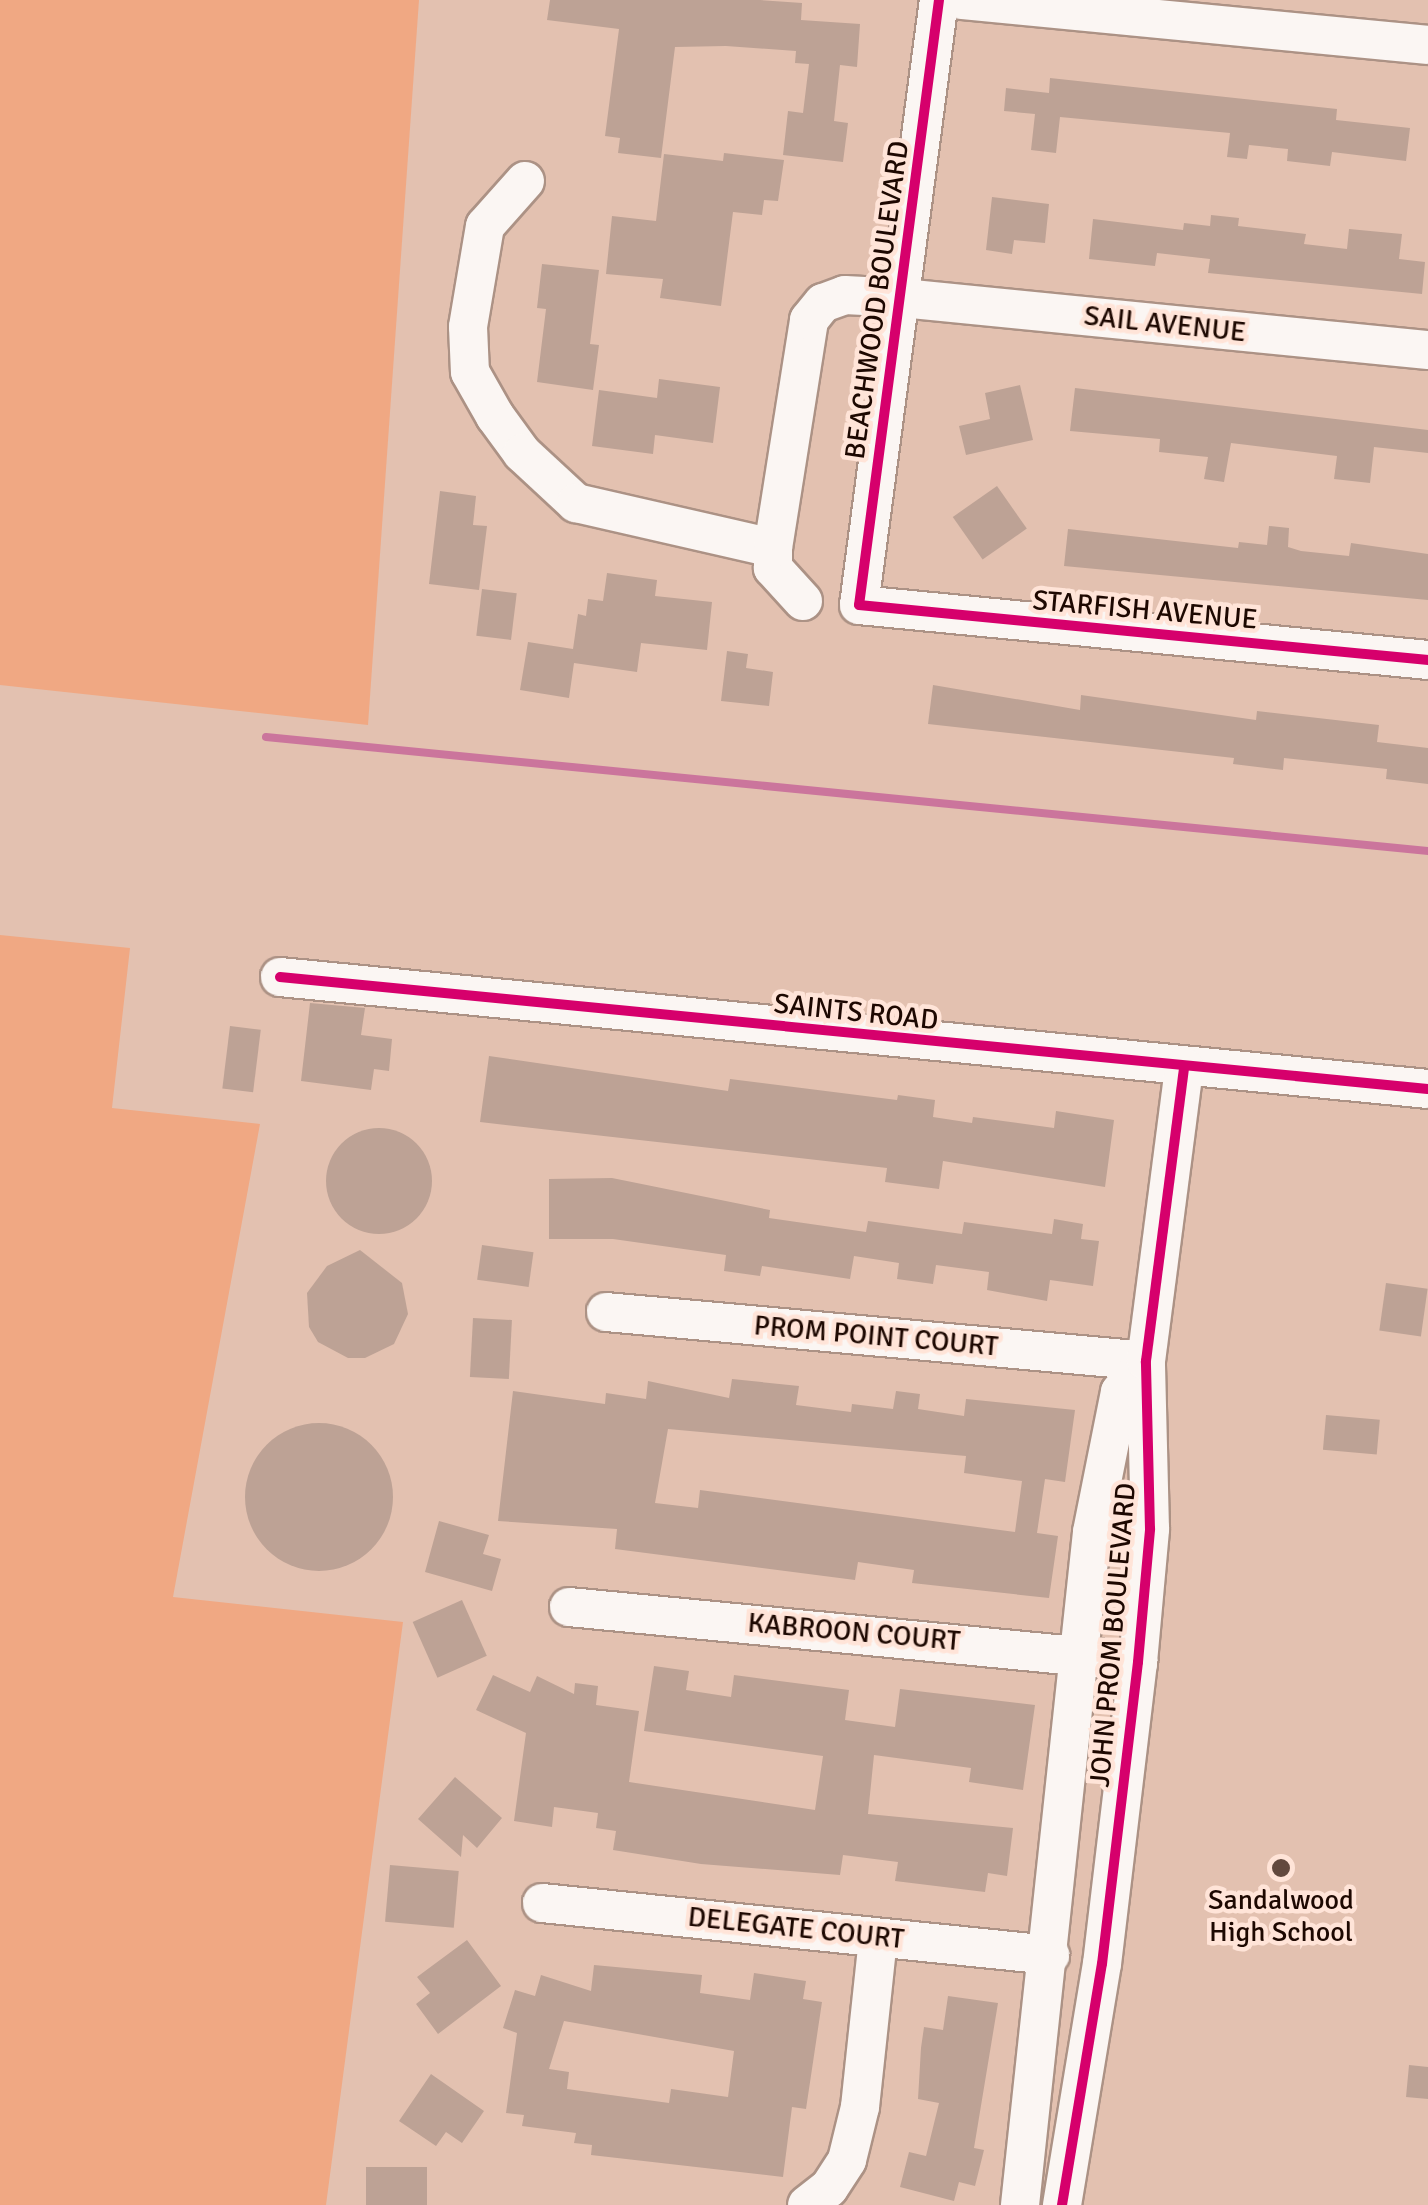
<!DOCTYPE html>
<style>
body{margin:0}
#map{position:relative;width:1428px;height:2205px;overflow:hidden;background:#e3c1b0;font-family:Signika,sans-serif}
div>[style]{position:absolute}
.green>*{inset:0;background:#f0a883}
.stream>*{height:8px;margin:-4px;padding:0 4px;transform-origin:4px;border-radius:4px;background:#cb759c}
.building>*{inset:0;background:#bda295;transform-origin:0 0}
.round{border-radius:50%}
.roads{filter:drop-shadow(2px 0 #ac9285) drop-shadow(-2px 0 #ac9285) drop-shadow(0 2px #ac9285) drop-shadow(0 -2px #ac9285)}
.minor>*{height:38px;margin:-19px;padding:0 19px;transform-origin:19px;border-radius:19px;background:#fbf6f3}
.cycleway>*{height:10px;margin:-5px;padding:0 5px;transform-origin:5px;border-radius:5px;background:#d6006c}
.dots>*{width:28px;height:28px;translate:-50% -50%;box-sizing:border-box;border:5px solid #ffe4d8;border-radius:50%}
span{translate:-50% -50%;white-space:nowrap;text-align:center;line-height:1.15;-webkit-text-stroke:9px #ffe4d8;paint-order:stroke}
.street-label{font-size:28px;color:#1d0801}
.poi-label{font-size:28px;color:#1d0801}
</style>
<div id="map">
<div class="green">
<i style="clip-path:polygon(0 0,419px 0,368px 725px,0 685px)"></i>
<i style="clip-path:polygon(0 935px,130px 948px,112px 1108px,260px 1124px,173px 1597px,403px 1622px,326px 2205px,0 2205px)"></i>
</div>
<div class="stream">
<i style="left:266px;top:737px;width:1168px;rotate:5.6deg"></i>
</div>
<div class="building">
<i style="clip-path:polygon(550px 0,760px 0,802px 3px,801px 20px,860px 24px,857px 67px,840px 65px,834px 121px,848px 123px,843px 162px,783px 155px,788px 111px,803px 113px,809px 64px,795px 63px,796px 51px,726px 46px,675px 47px,661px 158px,618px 153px,620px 138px,605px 136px,619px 29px,547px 20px)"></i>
<i style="clip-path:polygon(1050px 78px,1337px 109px,1336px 120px,1410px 128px,1406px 161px,1332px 152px,1330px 166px,1287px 161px,1288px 149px,1249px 145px,1247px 159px,1227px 157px,1230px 133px,1060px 117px,1056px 153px,1031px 150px,1035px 114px,1004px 111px,1006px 88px,1049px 93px)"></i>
<i style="clip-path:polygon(724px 153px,784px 160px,778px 201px,764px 200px,762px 215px,733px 212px,721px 306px,660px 298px,663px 279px,606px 274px,612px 216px,656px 221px,664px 154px,723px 161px)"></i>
<i style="clip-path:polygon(992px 197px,1049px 204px,1045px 243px,1014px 240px,1012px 254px,986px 250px)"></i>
<i style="clip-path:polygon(1211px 215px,1239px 218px,1238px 226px,1306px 234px,1304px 244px,1347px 249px,1349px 229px,1402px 234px,1399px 259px,1425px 262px,1422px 294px,1208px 273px,1210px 259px,1157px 253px,1155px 266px,1089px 259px,1093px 219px,1183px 230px,1184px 223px,1210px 226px)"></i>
<i style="clip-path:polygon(542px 264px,599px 270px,590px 344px,599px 345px,593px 390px,537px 382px,546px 309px,537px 308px)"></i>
<i style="clip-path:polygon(659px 379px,720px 387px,713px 443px,655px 435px,653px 454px,592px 446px,599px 390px,657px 398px)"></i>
<i style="clip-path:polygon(1020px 385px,1033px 440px,966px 455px,959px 426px,990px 419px,985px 393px)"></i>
<i style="clip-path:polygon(1075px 388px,1428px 430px,1428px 453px,1374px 447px,1370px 483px,1334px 479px,1337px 456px,1231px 443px,1224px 482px,1204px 479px,1208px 457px,1159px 452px,1160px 439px,1070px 431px)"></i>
<i style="left:997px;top:486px;width:52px;height:54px;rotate:55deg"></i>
<i style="clip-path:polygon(440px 491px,476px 496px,473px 525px,487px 526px,479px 590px,429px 584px)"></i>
<i style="clip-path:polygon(1269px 526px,1289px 528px,1288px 547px,1301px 551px,1349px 556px,1351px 543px,1428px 554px,1428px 600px,1064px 566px,1068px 529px,1238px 548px,1239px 542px,1267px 545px)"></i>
<i style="clip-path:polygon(607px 573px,657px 580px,655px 596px,712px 602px,707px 650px,641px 643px,637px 672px,574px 663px,569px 698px,520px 690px,528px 642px,573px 649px,578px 614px,586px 616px,588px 599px,603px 601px)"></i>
<i style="left:482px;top:589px;width:35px;height:47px;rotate:7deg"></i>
<i style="clip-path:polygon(727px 651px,748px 654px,746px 668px,773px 672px,769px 706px,721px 701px)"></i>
<i style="clip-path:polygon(933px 685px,1080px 710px,1081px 695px,1256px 720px,1257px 711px,1379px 725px,1377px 742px,1428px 748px,1428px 784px,1386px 779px,1387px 769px,1284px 758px,1283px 770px,1233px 764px,1234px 758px,928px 724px)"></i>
<i style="clip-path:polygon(310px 1003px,365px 1008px,361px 1035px,392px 1039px,389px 1071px,374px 1069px,371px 1090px,301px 1081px)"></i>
<i style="left:230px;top:1026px;width:31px;height:63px;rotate:7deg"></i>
<i style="clip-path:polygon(489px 1056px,728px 1091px,730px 1079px,897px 1100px,898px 1095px,935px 1100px,933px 1117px,972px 1123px,973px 1117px,1054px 1128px,1056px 1111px,1114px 1120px,1105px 1187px,943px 1161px,939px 1189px,885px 1182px,887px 1168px,480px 1122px)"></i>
<i class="round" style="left:326px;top:1128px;width:106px;height:106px"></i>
<i style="clip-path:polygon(612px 1178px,770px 1210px,769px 1218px,866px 1232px,868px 1221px,962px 1234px,964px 1222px,1052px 1234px,1054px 1219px,1083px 1224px,1081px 1239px,1099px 1241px,1093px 1286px,1050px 1280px,1047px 1301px,987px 1290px,989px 1272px,936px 1265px,933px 1284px,897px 1279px,899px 1263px,854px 1256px,850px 1279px,762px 1266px,760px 1276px,724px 1271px,726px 1255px,613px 1239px,549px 1239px,549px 1179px)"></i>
<i style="left:482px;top:1245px;width:52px;height:35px;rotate:8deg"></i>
<i style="clip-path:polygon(360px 1250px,402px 1283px,408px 1314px,394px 1344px,365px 1358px,348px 1358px,318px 1342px,309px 1327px,307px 1293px,327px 1266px)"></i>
<i style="left:1386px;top:1283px;width:42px;height:48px;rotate:8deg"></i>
<i style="left:473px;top:1318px;width:39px;height:59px;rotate:3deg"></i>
<i style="clip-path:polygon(evenodd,732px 1379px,799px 1386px,796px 1405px,851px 1412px,852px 1404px,893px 1409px,896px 1391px,920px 1394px,918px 1409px,964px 1416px,966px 1399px,1075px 1410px,1065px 1482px,1045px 1479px,1037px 1533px,1058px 1536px,1049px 1598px,912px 1583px,914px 1570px,858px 1562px,855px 1580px,615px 1549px,617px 1529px,498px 1521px,513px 1391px,605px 1404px,606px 1393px,646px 1399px,648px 1381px,729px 1398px,732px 1379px,668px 1429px,966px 1456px,964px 1473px,1022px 1481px,1015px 1532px,700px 1490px,698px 1508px,655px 1503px,668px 1429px)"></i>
<i style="left:1326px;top:1415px;width:54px;height:35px;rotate:5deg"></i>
<i class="round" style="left:245px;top:1423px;width:148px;height:148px"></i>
<i style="clip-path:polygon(439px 1521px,489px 1535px,483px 1554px,501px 1559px,492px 1591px,425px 1572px)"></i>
<i style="left:462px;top:1600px;width:61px;height:54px;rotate:66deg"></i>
<i style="clip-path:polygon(654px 1666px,689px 1671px,686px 1690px,731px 1697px,734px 1675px,849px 1690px,845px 1720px,895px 1727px,900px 1689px,1035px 1705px,1023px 1790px,969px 1782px,971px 1768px,874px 1755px,868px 1814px,1013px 1828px,1007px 1876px,988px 1873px,985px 1892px,895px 1881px,898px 1862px,843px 1855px,840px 1875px,701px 1864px,613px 1850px,616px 1831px,596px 1828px,598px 1813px,554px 1807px,552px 1827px,514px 1821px,526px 1733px,476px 1710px,493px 1675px,530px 1692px,537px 1676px,574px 1694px,575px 1683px,598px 1686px,596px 1705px,639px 1711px,629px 1782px,815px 1810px,823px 1756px,644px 1731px)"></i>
<i style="clip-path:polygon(455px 1777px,502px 1818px,477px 1848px,463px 1835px,461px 1857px,418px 1819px)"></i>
<i style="left:390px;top:1865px;width:69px;height:57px;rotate:5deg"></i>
<i style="clip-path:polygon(467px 1940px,501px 1986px,438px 2034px,416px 2004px,430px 1993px,417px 1977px)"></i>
<i style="clip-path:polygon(evenodd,594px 1965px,702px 1975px,700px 1993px,750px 2000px,754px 1973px,806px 1981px,803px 1999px,822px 2002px,806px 2109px,792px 2107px,783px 2177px,591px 2155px,592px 2145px,574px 2143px,576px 2133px,522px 2126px,524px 2115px,506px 2113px,517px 2033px,503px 2028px,515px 1990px,535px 1996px,541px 1975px,591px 1991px,594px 1965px,564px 2021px,734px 2051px,728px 2097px,671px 2089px,669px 2103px,567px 2089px,569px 2072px,549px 2069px,564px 2021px)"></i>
<i style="clip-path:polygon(948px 1996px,998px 2003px,974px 2148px,984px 2150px,975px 2186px,959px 2182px,954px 2201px,900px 2187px,909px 2152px,926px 2156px,939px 2103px,918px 2099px,921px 2048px,924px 2027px,943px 2030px)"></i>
<i style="clip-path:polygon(1409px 2065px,1428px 2067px,1428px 2099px,1406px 2097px)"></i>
<i style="clip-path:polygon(431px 2074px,484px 2111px,462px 2143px,446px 2132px,436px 2146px,399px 2121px)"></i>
<i style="left:366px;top:2167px;width:61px;height:38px"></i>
</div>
<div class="roads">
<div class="minor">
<i style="left:939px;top:0;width:610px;rotate:97.53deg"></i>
<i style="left:859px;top:605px;width:572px;rotate:5.52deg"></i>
<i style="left:961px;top:0;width:469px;rotate:5.5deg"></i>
<i style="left:525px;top:181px;width:60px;rotate:131.6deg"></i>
<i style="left:485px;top:226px;width:102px;rotate:99.6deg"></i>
<i style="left:468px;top:327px;width:45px;rotate:87.5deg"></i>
<i style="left:470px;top:372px;width:51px;rotate:60.4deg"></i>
<i style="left:495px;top:416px;width:46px;rotate:53.9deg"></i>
<i style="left:522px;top:453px;width:74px;rotate:42.8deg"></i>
<i style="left:576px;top:503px;width:202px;rotate:12.9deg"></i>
<i style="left:803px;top:601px;width:45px;rotate:-132.3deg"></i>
<i style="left:773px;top:568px;width:20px;rotate:-90deg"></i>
<i style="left:773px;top:548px;width:231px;rotate:-81deg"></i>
<i style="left:809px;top:320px;width:22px;rotate:-51deg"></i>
<i style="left:823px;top:303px;width:23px;rotate:-20deg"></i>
<i style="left:845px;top:295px;width:57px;rotate:3deg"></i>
<i style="left:902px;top:298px;width:529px;rotate:5.65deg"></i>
<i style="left:280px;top:977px;width:1153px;rotate:5.57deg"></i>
<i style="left:606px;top:1312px;width:542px;rotate:5.18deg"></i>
<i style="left:569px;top:1607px;width:572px;rotate:5.52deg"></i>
<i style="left:542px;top:1903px;width:511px;rotate:5.84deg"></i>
<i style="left:807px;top:2205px;width:28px;rotate:-38deg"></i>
<i style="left:829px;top:2188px;width:33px;rotate:-57deg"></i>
<i style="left:847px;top:2160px;width:55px;rotate:-76.2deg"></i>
<i style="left:860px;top:2107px;width:170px;rotate:-83.9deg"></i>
<i style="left:1020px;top:2205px;width:677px;rotate:-83.89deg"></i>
<i style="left:1092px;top:1532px;width:143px;rotate:-78.7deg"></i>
<i style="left:1120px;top:1392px;width:40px;rotate:-50deg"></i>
<i style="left:1062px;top:2205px;width:244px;rotate:-80.6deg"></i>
<i style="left:1102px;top:1964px;width:304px;rotate:-83.2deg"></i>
<i style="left:1138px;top:1662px;width:134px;rotate:-84.8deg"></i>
<i style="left:1150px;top:1529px;width:168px;rotate:-91.4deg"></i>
<i style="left:1146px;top:1361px;width:296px;rotate:-82.6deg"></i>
</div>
</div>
<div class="cycleway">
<i style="left:939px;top:0;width:610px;rotate:97.53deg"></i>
<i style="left:859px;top:605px;width:572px;rotate:5.52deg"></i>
<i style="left:280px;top:977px;width:1153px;rotate:5.57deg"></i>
<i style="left:1062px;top:2205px;width:244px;rotate:-80.6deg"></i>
<i style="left:1102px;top:1964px;width:304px;rotate:-83.2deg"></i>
<i style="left:1138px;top:1662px;width:134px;rotate:-84.8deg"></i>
<i style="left:1150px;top:1529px;width:168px;rotate:-91.4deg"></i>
<i style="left:1146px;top:1361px;width:296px;rotate:-82.6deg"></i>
</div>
<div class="dots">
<i style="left:1281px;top:1868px;background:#62493e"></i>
</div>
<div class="street-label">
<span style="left:877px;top:300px;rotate:-82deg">BEACHWOOD BOULEVARD</span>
<span style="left:1165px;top:324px;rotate:6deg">SAIL AVENUE</span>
<span style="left:1145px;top:610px;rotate:5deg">STARFISH AVENUE</span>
<span style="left:856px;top:1012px;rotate:6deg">SAINTS ROAD</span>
<span style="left:876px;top:1336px;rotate:5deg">PROM POINT COURT</span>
<span style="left:854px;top:1632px;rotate:5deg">KABROON COURT</span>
<span style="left:1113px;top:1635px;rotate:-85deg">JOHN PROM BOULEVARD</span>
<span style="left:796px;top:1928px;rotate:6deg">DELEGATE COURT</span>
</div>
<div class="poi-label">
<span style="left:1281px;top:1916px">Sandalwood<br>High School</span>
</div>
</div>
